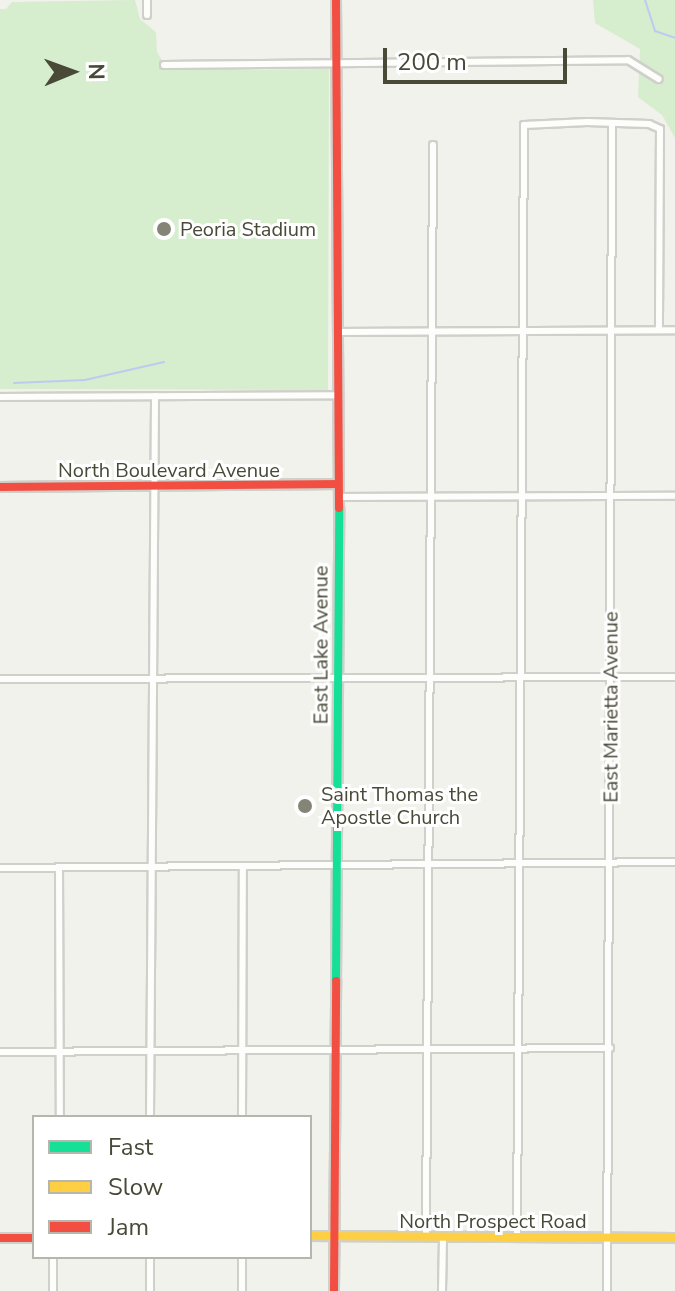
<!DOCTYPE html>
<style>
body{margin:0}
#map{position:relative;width:675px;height:1291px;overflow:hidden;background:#f2f2ed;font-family:"Nunito Sans",sans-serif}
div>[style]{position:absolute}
.green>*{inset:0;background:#d6edce}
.stream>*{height:2px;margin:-1px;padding:0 1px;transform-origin:1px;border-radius:1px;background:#becbf0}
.roads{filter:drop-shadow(2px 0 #d0d0cb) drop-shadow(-2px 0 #d0d0cb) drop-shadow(0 2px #d0d0cb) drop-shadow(0 -2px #d0d0cb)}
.street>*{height:6px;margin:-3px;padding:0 3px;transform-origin:3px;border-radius:3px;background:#fdfdfc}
.fast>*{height:8px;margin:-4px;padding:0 4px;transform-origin:4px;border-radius:4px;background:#16e098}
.slow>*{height:8px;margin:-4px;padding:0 4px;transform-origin:4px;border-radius:4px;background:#ffcf43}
.jam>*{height:8px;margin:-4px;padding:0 4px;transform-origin:4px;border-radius:4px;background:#f24e42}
.dots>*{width:22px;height:22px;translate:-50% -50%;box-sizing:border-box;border:4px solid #fff;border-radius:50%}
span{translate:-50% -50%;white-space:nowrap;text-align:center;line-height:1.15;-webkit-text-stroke:6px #fff;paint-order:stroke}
.poi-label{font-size:20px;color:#494938}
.left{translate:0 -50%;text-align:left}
.street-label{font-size:20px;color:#494938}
.legend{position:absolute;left:32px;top:1115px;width:280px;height:144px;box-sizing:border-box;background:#fff;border:2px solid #b6b6af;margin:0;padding:10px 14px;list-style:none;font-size:24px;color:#494938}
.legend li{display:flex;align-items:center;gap:16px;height:40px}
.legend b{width:40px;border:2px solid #b6b6af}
.north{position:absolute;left:32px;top:32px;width:80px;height:80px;-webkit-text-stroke:6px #fff;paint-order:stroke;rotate:89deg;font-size:22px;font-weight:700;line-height:32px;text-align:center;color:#494938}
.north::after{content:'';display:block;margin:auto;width:28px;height:36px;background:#494938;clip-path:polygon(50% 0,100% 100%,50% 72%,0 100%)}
.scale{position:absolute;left:383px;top:48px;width:184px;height:36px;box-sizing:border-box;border:4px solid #494938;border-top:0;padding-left:10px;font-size:24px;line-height:28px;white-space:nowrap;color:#494938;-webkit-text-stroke:6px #fff;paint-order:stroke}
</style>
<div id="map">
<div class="green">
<i style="clip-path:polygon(135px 0,140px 19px,156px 32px,157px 52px,168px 70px,329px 69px,328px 390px,0 389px,0 9px,6px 9px,12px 2px)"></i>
<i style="clip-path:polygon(593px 0,675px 0,675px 138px,662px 115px,638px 97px,640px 49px,595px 23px)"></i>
</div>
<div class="stream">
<i style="left:645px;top:0;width:33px;rotate:72deg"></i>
<i style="left:655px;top:31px;width:21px;rotate:19deg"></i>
<i style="left:14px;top:383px;width:71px;rotate:-2.4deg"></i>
<i style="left:85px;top:380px;width:81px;rotate:-12.8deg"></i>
</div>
<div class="roads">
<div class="street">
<i style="left:147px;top:15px;width:15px;rotate:-90deg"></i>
<i style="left:164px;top:65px;width:464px;rotate:-0.6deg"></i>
<i style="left:628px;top:60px;width:36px;rotate:32deg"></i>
<i style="left:339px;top:332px;width:336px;rotate:-0.3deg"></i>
<i style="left:0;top:397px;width:339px;rotate:-0.3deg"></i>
<i style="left:338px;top:497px;width:337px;rotate:-0.2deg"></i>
<i style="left:0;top:679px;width:675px;rotate:-0.17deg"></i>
<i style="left:59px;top:867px;width:250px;rotate:89.8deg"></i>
<i style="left:0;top:868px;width:675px;rotate:-0.51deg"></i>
<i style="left:0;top:1052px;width:610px;rotate:-0.38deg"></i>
<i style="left:150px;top:1117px;width:721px;rotate:-89.6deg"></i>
<i style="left:242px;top:1117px;width:251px;rotate:-89.8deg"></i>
<i style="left:517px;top:1236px;width:1111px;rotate:-89.64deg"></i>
<i style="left:524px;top:125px;width:63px;rotate:-2.7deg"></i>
<i style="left:587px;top:122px;width:62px;rotate:1.8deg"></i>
<i style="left:649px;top:124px;width:12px;rotate:24deg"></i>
<i style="left:660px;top:129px;width:201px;rotate:90.3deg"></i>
<i style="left:426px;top:1237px;width:1092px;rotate:-89.63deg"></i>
<i style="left:150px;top:1257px;width:34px;rotate:90deg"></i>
<i style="left:242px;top:1257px;width:34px;rotate:90deg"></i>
<i style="left:53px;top:1291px;width:34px;rotate:-90deg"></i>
<i style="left:442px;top:1291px;width:54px;rotate:-88.9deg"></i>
<i style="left:607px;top:1291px;width:1167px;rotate:-89.75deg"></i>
</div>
<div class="fast">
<i style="left:336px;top:981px;width:473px;rotate:-89.6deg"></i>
</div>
<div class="slow">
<i style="left:310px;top:1236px;width:365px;rotate:0.3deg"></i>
</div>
<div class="jam">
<i style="left:336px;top:0;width:508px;rotate:89.66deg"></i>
<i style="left:0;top:487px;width:338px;rotate:-0.5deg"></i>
<i style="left:0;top:1238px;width:34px"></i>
<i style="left:334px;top:1291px;width:310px;rotate:-89.6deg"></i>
</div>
</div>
<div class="dots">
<i style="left:164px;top:229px;background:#848477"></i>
<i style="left:305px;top:806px;background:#848477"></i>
</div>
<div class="poi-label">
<span class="left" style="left:180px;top:229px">Peoria Stadium</span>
<span class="left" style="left:321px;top:806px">Saint Thomas the<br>Apostle Church</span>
</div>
<div class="street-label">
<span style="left:169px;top:470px">North Boulevard Avenue</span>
<span style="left:321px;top:645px;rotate:-90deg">East Lake Avenue</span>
<span style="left:611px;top:707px;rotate:-90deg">East Marietta Avenue</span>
<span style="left:493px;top:1221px">North Prospect Road</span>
</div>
<ul class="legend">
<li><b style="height:10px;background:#16e098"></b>Fast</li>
<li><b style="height:10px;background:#ffcf43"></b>Slow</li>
<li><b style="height:10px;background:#f24e42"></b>Jam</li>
</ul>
<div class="north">N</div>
<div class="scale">200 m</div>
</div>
